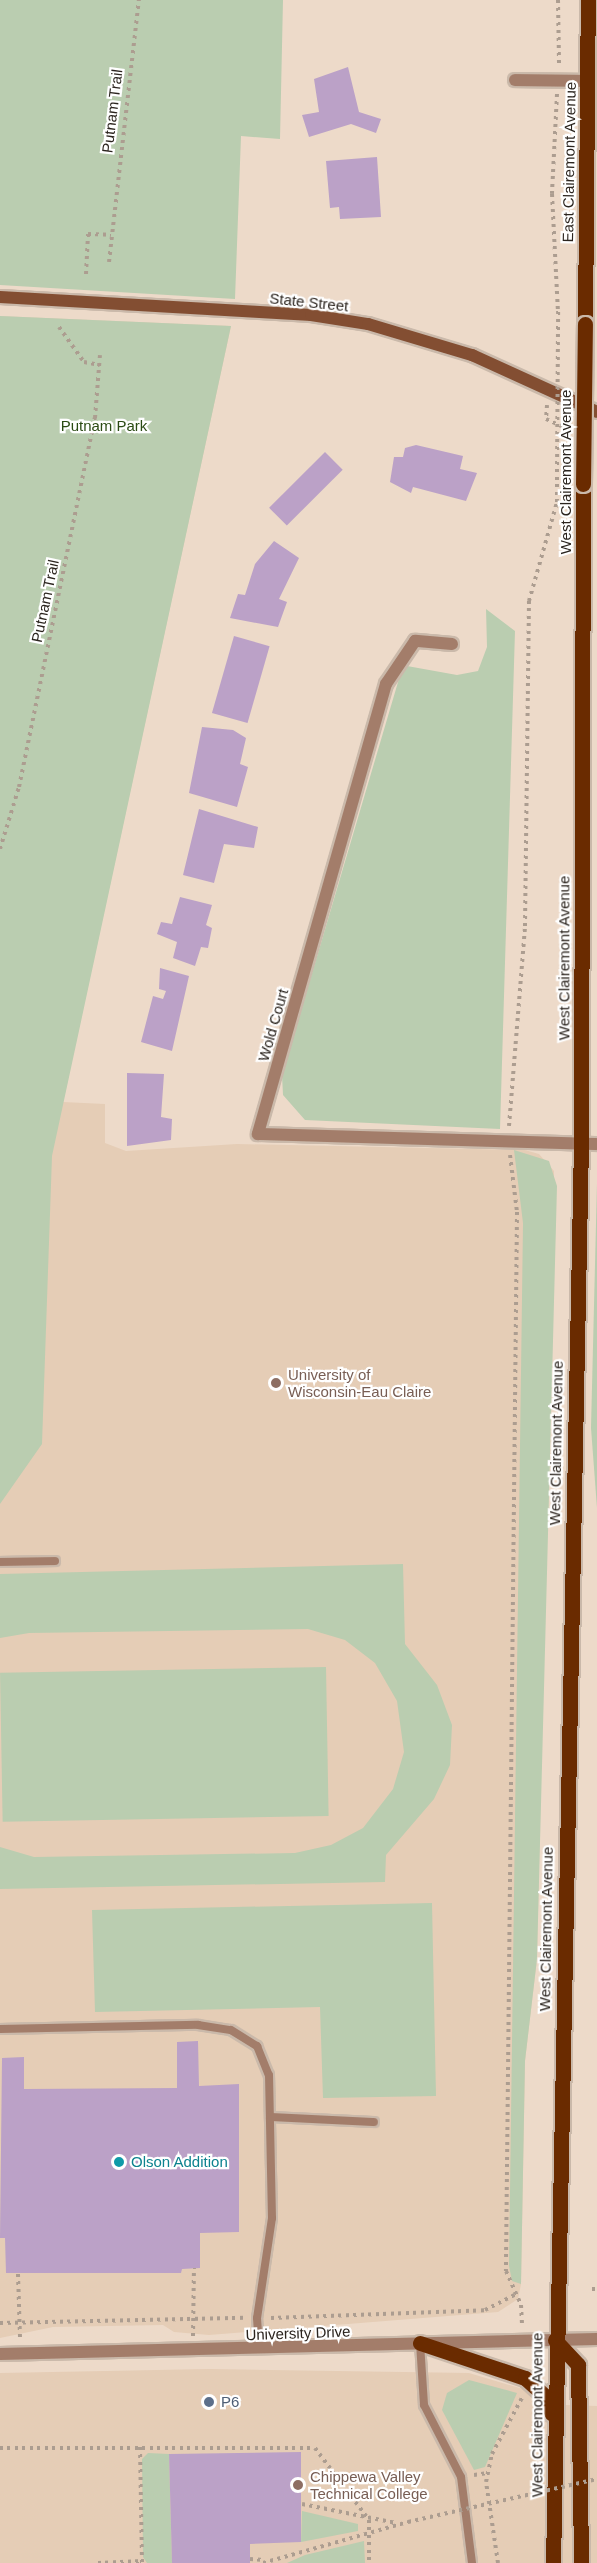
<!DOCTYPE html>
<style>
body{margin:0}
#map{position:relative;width:597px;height:2563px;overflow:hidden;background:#eddac9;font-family:Helvetica,sans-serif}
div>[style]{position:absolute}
.built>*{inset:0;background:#e5cdb6}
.green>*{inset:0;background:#bacdb0;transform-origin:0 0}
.building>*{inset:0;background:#bba1c7;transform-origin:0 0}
.path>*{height:4px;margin-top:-2px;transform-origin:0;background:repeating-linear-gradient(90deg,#ac9d90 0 3px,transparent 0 7.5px)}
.roads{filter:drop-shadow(2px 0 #cab9aa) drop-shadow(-2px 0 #cab9aa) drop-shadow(0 2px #cab9aa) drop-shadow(0 -2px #cab9aa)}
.service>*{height:8px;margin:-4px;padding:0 4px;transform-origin:4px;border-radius:4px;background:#a37d6a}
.minor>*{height:12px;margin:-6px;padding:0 6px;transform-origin:6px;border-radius:6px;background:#a37d6a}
.secondary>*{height:12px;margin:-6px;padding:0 6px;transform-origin:6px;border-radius:6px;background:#834e32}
.primary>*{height:15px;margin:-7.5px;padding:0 7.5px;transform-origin:7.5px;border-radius:7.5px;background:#6a2b00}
.path-bridge>*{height:4px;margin-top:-2px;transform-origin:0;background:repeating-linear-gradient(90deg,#ac9d90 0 3px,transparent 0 7.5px)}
.bridges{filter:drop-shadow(2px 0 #cab9aa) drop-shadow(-2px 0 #cab9aa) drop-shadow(0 2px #cab9aa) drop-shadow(0 -2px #cab9aa)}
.primary-bridge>*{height:15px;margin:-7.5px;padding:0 7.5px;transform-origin:7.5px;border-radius:7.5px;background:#6a2b00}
.dots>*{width:16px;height:16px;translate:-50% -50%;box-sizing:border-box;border:3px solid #fff;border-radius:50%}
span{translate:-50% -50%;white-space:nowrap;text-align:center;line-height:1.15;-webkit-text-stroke:4.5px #fff;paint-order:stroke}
.street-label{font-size:15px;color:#2b241e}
.park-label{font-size:15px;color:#2b4b14}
.education-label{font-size:15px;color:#785e54}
.left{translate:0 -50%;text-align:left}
.culture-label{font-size:15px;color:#0d838f}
.service-label{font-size:15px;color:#4e5e75}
</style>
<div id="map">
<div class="built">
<i style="clip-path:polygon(0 316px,231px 326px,63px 1102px,105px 1104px,105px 1143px,126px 1151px,237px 1144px,525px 1150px,539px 1154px,554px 1171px,537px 1959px,525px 2061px,521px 2284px,518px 2299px,498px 2312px,209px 2335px,174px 2332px,163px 2325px,53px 2327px,0 2338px)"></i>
<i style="clip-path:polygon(209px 2369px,469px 2373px,533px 2392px,534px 2404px,597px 2406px,597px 2563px,0 2563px,0 2373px)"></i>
</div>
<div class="green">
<i style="clip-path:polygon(0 0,283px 0,280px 139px,241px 136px,235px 299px,0 285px)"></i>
<i style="clip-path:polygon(0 316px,231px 326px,52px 1156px,42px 1444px,0 1504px)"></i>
<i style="clip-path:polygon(486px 609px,515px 631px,500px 1129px,305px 1120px,283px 1095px,282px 1075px,401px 672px,407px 666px,457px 675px,478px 671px,487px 647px)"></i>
<i style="clip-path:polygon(514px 1150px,549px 1161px,557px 1186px,537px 1959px,525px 2061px,521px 2284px,512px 2281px,509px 2266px,523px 1223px)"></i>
<i style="clip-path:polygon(597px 1183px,597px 1508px,591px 1428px)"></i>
<i style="clip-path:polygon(403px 1564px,405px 1644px,437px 1685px,452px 1725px,450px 1765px,434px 1799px,386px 1855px,385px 1882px,0 1889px,0 1847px,34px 1857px,295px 1853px,331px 1845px,363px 1828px,393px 1789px,404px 1752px,397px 1701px,375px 1663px,345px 1640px,308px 1629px,29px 1633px,0 1638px,0 1574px)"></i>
<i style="left:326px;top:1667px;width:149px;height:326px;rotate:89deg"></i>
<i style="clip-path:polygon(432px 1903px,436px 2096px,323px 2098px,320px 2007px,95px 2012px,92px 1910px)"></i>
<i style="clip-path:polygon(469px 2380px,517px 2393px,485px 2467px,474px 2470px,442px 2410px,447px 2393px)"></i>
<i style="clip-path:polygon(148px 2453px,169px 2454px,172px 2563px,147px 2563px,143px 2557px,142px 2459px)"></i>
<i style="clip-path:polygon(302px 2511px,358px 2524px,358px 2531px,301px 2542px)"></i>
<i style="clip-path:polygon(364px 2541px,365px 2563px,287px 2563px,305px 2555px)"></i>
</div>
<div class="building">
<i style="clip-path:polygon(348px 67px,359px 112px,381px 119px,376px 133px,351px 124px,309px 137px,302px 115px,319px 112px,314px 79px)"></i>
<i style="clip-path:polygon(377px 157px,381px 217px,340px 219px,339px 207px,330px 208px,326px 161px)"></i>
<i style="clip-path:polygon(416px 445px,463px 456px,460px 469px,477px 473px,466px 501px,413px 487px,411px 493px,390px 482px,394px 457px,403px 457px,405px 448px)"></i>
<i style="left:325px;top:452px;width:25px;height:79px;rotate:45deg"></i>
<i style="clip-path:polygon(274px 541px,299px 558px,279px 599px,287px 602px,278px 627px,230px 618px,238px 594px,245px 595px,255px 564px)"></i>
<i style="left:234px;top:636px;width:37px;height:80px;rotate:16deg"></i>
<i style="clip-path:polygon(202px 727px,233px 730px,246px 738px,240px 764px,248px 767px,237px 807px,189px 793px)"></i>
<i style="clip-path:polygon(199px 809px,258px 827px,254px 848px,224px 844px,214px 883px,183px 875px)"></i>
<i style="clip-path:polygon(180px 897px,212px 905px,206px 925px,212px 928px,208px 948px,201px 947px,195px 966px,173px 958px,177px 942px,157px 934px,161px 922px,172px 924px)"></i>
<i style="clip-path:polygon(160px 968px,189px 976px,172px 1051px,141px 1042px,153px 996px,163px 999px,166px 991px,159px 989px)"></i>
<i style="clip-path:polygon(127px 1073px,164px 1074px,161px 1117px,172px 1119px,171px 1140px,127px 1146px)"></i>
<i style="clip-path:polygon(198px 2041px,199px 2086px,239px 2084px,239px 2232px,200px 2233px,200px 2268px,182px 2269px,181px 2273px,6px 2273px,5px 2238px,0 2238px,2px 2058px,24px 2057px,24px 2089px,177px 2088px,177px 2042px)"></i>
<i style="clip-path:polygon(301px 2452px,301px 2542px,250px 2544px,250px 2563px,172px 2563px,169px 2454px)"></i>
</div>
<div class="path">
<i style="left:558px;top:0;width:65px;rotate:89.1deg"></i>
<i style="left:557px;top:94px;width:100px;rotate:92.9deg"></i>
<i style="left:552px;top:194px;width:117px;rotate:87.1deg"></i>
<i style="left:109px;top:262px;width:264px;rotate:-83.5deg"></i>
<i style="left:86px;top:274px;width:40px;rotate:-87.1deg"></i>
<i style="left:88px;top:234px;width:23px;rotate:2deg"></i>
<i style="left:59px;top:327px;width:43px;rotate:54.5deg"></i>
<i style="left:84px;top:362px;width:16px;rotate:11deg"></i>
<i style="left:547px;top:405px;width:14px;rotate:94deg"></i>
<i style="left:546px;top:419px;width:23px;rotate:25deg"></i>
<i style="left:0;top:849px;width:65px;rotate:-73deg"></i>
<i style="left:19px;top:787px;width:377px;rotate:-78.4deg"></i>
<i style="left:95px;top:418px;width:63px;rotate:-85.5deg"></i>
<i style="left:509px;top:1126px;width:201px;rotate:-85.4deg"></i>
<i style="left:525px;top:926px;width:325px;rotate:-89.3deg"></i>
<i style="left:529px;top:601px;width:103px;rotate:-74.2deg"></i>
<i style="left:557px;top:502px;width:30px;rotate:-90deg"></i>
<i style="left:510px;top:1155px;width:57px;rotate:83deg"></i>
<i style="left:517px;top:1212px;width:1059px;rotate:90.6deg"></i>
<i style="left:506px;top:2271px;width:37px;rotate:66deg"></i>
<i style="left:521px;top:2305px;width:20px;rotate:87deg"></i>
<i style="left:18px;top:2274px;width:64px;rotate:88.2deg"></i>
<i style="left:592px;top:2289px;width:5px"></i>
<i style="left:271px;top:2318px;width:214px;rotate:-2.1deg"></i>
<i style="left:485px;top:2310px;width:34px;rotate:-27deg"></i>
<i style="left:0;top:2323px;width:245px;rotate:-1.2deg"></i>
<i style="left:193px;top:2336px;width:68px;rotate:-89.2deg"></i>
<i style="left:140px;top:2447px;width:116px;rotate:89deg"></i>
<i style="left:0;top:2448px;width:315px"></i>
<i style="left:315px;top:2448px;width:90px;rotate:53.1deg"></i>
<i style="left:369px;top:2520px;width:43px;rotate:90deg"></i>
<i style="left:474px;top:2475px;width:14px;rotate:-8deg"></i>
<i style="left:302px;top:2504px;width:96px;rotate:11.4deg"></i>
<i style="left:250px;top:2559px;width:14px;rotate:4deg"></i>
<i style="left:98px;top:2563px;width:44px;rotate:-2.6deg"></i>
<i style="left:263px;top:2563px;width:151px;rotate:-15.8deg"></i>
<i style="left:498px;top:2563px;width:82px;rotate:-98.4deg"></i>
<i style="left:486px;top:2482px;width:29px;rotate:-78deg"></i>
<i style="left:492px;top:2454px;width:66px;rotate:-61.9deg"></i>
</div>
<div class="roads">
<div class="service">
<i style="left:0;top:1562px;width:55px;rotate:-1deg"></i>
<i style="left:0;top:2029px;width:198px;rotate:-1.2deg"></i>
<i style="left:198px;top:2025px;width:33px;rotate:9deg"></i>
<i style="left:231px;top:2030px;width:31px;rotate:32deg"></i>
<i style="left:257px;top:2046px;width:31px;rotate:68deg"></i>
<i style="left:269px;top:2075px;width:143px;rotate:88.8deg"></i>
<i style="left:272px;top:2218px;width:101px;rotate:98.5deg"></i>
<i style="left:257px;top:2318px;width:31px;rotate:86deg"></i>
<i style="left:270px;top:2117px;width:104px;rotate:2.8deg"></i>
<i style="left:420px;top:2343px;width:62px;rotate:86.3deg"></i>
<i style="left:424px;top:2405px;width:81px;rotate:62.8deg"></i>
<i style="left:461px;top:2477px;width:87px;rotate:82.7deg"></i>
</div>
<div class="minor">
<i style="left:515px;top:80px;width:73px;rotate:0.8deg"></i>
<i style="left:452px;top:644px;width:37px;rotate:-175deg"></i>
<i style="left:415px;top:641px;width:52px;rotate:124deg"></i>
<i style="left:386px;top:684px;width:468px;rotate:105.9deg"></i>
<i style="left:258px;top:1134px;width:339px;rotate:1.7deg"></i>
<i style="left:0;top:2354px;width:597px;rotate:-1.44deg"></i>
</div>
<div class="secondary">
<i style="left:0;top:297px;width:312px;rotate:3.3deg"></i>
<i style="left:311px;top:315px;width:58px;rotate:9deg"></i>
<i style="left:368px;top:324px;width:109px;rotate:16.6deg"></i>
<i style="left:472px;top:355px;width:137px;rotate:24.5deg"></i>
</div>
<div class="primary">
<i style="left:585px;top:324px;width:324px;rotate:-89.5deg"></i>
<i style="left:555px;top:2340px;width:34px;rotate:47deg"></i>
<i style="left:578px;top:2365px;width:198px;rotate:89.1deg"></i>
<i style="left:420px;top:2343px;width:111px;rotate:18.4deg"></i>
<i style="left:525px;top:2378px;width:27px;rotate:42deg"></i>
<i style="left:545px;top:2396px;width:19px;rotate:69deg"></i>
<i style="left:553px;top:2563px;width:1419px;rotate:-88.87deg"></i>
<i style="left:581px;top:1144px;width:660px;rotate:-89.83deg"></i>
</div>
</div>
<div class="path-bridge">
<i style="left:557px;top:472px;width:161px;rotate:-89.6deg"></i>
<i style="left:408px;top:2522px;width:194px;rotate:-12.8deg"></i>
</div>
<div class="bridges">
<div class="primary-bridge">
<i style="left:583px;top:484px;width:160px;rotate:-89.3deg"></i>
</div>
</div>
<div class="dots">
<i style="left:276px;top:1383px;background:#8d6e63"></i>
<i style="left:119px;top:2162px;background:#0f9aa8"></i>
<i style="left:209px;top:2402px;background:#5c6f8a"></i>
<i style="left:298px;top:2485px;background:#8d6e63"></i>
</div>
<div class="street-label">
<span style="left:112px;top:111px;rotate:-83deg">Putnam Trail</span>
<span style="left:569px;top:162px;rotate:-89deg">East Clairemont Avenue</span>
<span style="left:309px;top:302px;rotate:6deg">State Street</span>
<span style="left:566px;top:472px;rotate:-90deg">West Clairemont Avenue</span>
<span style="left:45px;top:601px;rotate:-78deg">Putnam Trail</span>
<span style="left:564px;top:958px;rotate:-90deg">West Clairemont Avenue</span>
<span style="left:273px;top:1025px;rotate:-74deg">Wold Court</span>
<span style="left:556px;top:1443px;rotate:-89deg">West Clairemont Avenue</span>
<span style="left:546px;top:1929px;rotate:-89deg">West Clairemont Avenue</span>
<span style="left:298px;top:2333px;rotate:-2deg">University Drive</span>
<span style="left:537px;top:2415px;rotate:-90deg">West Clairemont Avenue</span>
</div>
<div class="park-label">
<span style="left:104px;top:426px">Putnam Park</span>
</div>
<div class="education-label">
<span class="left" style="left:288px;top:1383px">University of<br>Wisconsin-Eau Claire</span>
<span class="left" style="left:310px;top:2485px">Chippewa Valley<br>Technical College</span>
</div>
<div class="culture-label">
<span class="left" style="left:131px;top:2162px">Olson Addition</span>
</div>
<div class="service-label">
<span class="left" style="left:221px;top:2402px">P6</span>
</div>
</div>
